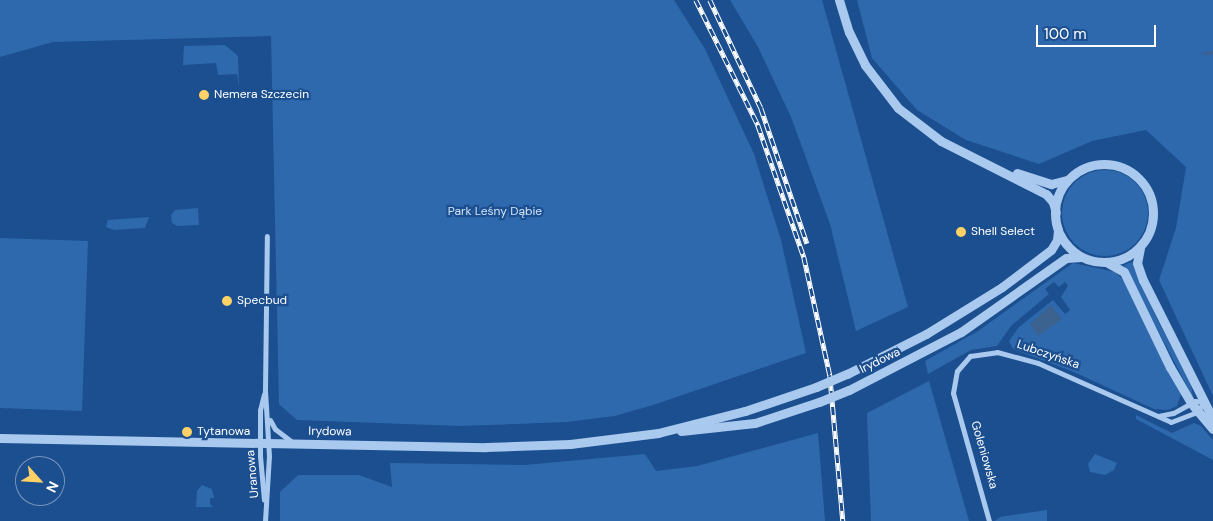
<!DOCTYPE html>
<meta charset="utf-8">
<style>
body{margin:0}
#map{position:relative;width:1213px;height:521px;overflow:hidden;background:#1b4f8f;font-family:"DM Sans",sans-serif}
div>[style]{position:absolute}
.green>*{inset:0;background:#2e69ad;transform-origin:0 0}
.round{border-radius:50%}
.water>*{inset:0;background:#3c6290}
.stream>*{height:2.5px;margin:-1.25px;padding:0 1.25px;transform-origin:1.25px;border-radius:1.25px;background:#3c6290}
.minor>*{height:5px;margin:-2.5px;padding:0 2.5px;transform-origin:2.5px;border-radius:2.5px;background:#a9c9ee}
.tertiary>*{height:9px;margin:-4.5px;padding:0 4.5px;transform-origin:4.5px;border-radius:4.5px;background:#a9c9ee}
.tertiary>.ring{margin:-4.5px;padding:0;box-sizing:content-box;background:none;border:9px solid #a9c9ee;border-radius:50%}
.rail>*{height:4.5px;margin-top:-2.25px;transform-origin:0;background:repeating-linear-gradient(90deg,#1b4f8f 0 8px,#fff 0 16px);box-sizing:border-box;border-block:1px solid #fff}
.tertiary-bridge>*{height:9px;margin:-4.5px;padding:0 4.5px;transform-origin:4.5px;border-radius:4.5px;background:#a9c9ee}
.dots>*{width:14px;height:14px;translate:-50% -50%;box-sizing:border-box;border:2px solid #1b4f8f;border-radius:50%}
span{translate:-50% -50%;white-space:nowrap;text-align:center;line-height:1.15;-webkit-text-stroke:4.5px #1b4f8f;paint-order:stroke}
.poi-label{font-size:12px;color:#fff}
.left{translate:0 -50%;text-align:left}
.park-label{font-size:12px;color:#cfe3fa}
.street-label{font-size:12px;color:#fff}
.north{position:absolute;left:15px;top:456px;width:50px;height:50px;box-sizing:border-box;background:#1b4f8f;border:1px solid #7695bc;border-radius:50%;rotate:116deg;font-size:14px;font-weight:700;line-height:20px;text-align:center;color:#fff}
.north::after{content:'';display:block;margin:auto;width:18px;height:22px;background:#ffd166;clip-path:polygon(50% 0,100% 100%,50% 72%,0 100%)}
.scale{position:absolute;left:1036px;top:25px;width:120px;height:22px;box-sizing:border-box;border:2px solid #fff;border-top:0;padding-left:6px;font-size:15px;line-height:18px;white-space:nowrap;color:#fff;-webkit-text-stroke:4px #1b4f8f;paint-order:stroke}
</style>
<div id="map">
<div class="green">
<i style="clip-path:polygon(0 0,674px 0,705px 49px,754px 154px,781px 240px,806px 353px,653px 405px,615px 416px,567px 422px,460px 426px,297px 420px,279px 404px,271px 36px,53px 42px,0 57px)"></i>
<i style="clip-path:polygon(730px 0,822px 0,908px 307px,856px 331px,830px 224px,791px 117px,758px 47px)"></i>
<i style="clip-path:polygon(857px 0,1213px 0,1213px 396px,1159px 280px,1176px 228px,1186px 167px,1146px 130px,1092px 141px,1039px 164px,966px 140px,917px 110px,872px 58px)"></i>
<i style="clip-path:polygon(225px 45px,238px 56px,239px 88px,237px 74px,218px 75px,216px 63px,183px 65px,184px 46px)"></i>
<i class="round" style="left:1062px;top:170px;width:86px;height:86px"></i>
<i style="clip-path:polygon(198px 208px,199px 225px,177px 226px,172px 223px,171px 215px,175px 210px)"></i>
<i style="clip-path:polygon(149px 217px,145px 228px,114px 230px,106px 227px,108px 220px)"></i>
<i style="left:88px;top:241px;width:170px;height:88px;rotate:92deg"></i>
<i style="clip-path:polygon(1132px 262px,1157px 319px,1191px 383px,1193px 398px,1124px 265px)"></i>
<i style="clip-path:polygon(1073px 263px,1115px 272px,1123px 279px,1181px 394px,1177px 406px,1168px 410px,1154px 409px,1074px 372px,1013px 349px,1009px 341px,1019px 327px,1053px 300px,1065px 314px,1070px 310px,1061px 297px,1068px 286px,1065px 282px,1059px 287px,1054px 282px,1045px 289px,1049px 294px,1011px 326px,997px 346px,971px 350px,928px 374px,925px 361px,978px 331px)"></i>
<i style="clip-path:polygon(929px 381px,969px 521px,871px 521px,867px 413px)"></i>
<i style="clip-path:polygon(1136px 415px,1172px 433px,1194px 423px,1201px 426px,1213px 440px,1213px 460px,1136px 419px)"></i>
<i style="clip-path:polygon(818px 433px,825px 521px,280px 521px,280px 492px,298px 475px,359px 475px,392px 487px,390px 463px,524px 465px,645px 454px,656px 471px,697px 466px)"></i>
<i style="clip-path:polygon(1095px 454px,1117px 463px,1114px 470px,1105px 475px,1090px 472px,1088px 464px)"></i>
<i style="clip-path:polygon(202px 485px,212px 489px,214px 498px,210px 498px,210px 504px,213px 507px,196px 507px,197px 491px)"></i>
<i style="clip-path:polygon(1047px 510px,1047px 521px,995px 521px,1000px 517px)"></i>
</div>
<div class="water">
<i style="clip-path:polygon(1051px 305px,1062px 319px,1038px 336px,1030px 324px)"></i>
</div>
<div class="stream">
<i style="left:1204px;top:53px;width:9px;rotate:-6deg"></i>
</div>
<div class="minor">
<i style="left:264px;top:394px;width:16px;rotate:104deg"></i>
<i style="left:260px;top:410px;width:46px;rotate:90deg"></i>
<i style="left:260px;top:456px;width:44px;rotate:84.8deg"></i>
<i style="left:270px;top:420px;width:10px;rotate:61deg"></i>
<i style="left:275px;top:429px;width:21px;rotate:37deg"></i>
<i style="left:265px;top:521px;width:65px;rotate:-86.5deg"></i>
<i style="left:269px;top:456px;width:66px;rotate:-93.5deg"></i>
<i style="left:265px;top:390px;width:154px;rotate:-89.3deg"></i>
<i style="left:989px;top:521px;width:133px;rotate:-105.7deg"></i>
<i style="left:953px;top:393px;width:22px;rotate:-80deg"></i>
<i style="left:957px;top:371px;width:20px;rotate:-49deg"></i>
<i style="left:970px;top:356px;width:27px;rotate:-8deg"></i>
<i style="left:997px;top:352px;width:42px;rotate:15deg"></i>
<i style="left:1038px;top:363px;width:145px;rotate:23.9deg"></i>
<i style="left:1171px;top:422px;width:28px;rotate:-21deg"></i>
<i style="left:1197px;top:412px;width:12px;rotate:-55deg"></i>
<i style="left:1204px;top:402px;width:9px;rotate:-174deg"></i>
<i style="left:1195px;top:401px;width:25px;rotate:151deg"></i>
<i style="left:1173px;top:413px;width:15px;rotate:169deg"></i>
</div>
<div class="tertiary">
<i style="left:839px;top:0;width:34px;rotate:73deg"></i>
<i style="left:849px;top:32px;width:37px;rotate:64deg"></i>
<i style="left:865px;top:65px;width:54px;rotate:52.5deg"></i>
<i style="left:898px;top:108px;width:54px;rotate:37.5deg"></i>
<i style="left:941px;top:141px;width:118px;rotate:26.8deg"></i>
<i style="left:1046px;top:194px;width:11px;rotate:49deg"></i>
<i style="left:1053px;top:202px;width:11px;rotate:75deg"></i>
<i class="ring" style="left:1055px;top:164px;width:89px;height:89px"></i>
<i style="left:1017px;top:173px;width:36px;rotate:18deg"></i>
<i style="left:1051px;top:184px;width:16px;rotate:-14deg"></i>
<i style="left:1140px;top:248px;width:15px;rotate:101deg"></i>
<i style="left:1137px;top:263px;width:18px;rotate:71deg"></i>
<i style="left:1143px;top:280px;width:156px;rotate:63.3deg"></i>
<i style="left:1108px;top:263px;width:18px;rotate:29deg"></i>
<i style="left:1124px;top:272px;width:106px;rotate:64.2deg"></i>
<i style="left:1170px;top:367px;width:42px;rotate:59.7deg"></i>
<i style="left:1191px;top:403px;width:34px;rotate:50deg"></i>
<i style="left:847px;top:374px;width:89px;rotate:-26.9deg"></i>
<i style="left:926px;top:334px;width:89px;rotate:-31.7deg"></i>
<i style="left:1002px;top:287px;width:61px;rotate:-37.1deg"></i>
<i style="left:1051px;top:250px;width:12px;rotate:-59deg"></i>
<i style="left:1057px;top:240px;width:10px;rotate:-84deg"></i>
<i style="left:849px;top:390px;width:126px;rotate:-27.4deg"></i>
<i style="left:961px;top:332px;width:128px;rotate:-35.2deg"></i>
<i style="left:1066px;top:258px;width:15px;rotate:-4deg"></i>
<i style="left:681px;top:431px;width:74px;rotate:-6.2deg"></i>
<i style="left:755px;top:423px;width:67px;rotate:-18.2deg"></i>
<i style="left:0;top:438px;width:486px;rotate:1.1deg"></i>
<i style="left:486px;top:447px;width:84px;rotate:-2deg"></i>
<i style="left:570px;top:444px;width:89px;rotate:-7.1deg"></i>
<i style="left:658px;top:433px;width:90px;rotate:-14.2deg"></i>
<i style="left:745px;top:411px;width:75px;rotate:-18.7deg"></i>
</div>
<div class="rail">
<i style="left:696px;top:0;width:140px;rotate:63.6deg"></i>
<i style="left:758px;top:125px;width:140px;rotate:70.8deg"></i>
<i style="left:804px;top:257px;width:121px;rotate:77.6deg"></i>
<i style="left:830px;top:375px;width:147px;rotate:84.9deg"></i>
<i style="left:710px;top:0;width:119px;rotate:64.7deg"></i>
<i style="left:761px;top:108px;width:143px;rotate:71.2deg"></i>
</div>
<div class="tertiary-bridge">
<i style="left:816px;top:387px;width:34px;rotate:-23deg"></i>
<i style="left:819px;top:402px;width:32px;rotate:-22deg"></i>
</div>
<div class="dots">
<i style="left:204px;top:95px;background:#ffd166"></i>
<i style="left:961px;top:232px;background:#ffd166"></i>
<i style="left:227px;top:301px;background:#ffd166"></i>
<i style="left:187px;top:432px;background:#ffd166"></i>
</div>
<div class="poi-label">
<span class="left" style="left:214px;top:95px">Nemera Szczecin</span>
<span class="left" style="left:971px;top:232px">Shell Select</span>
<span class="left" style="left:237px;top:301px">Specbud</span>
<span class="left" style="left:197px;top:432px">Tytanowa</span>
</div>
<div class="park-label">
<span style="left:495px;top:212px">Park Leśny Dąbie</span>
</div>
<div class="street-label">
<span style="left:1048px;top:355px;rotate:19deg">Lubczyńska</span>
<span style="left:880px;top:361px;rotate:-26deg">Irydowa</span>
<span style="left:330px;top:432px;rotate:1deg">Irydowa</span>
<span style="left:984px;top:455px;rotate:74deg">Goleniowska</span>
<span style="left:253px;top:474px;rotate:-95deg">Uranowa</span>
</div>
<div class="north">N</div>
<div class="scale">100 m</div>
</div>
